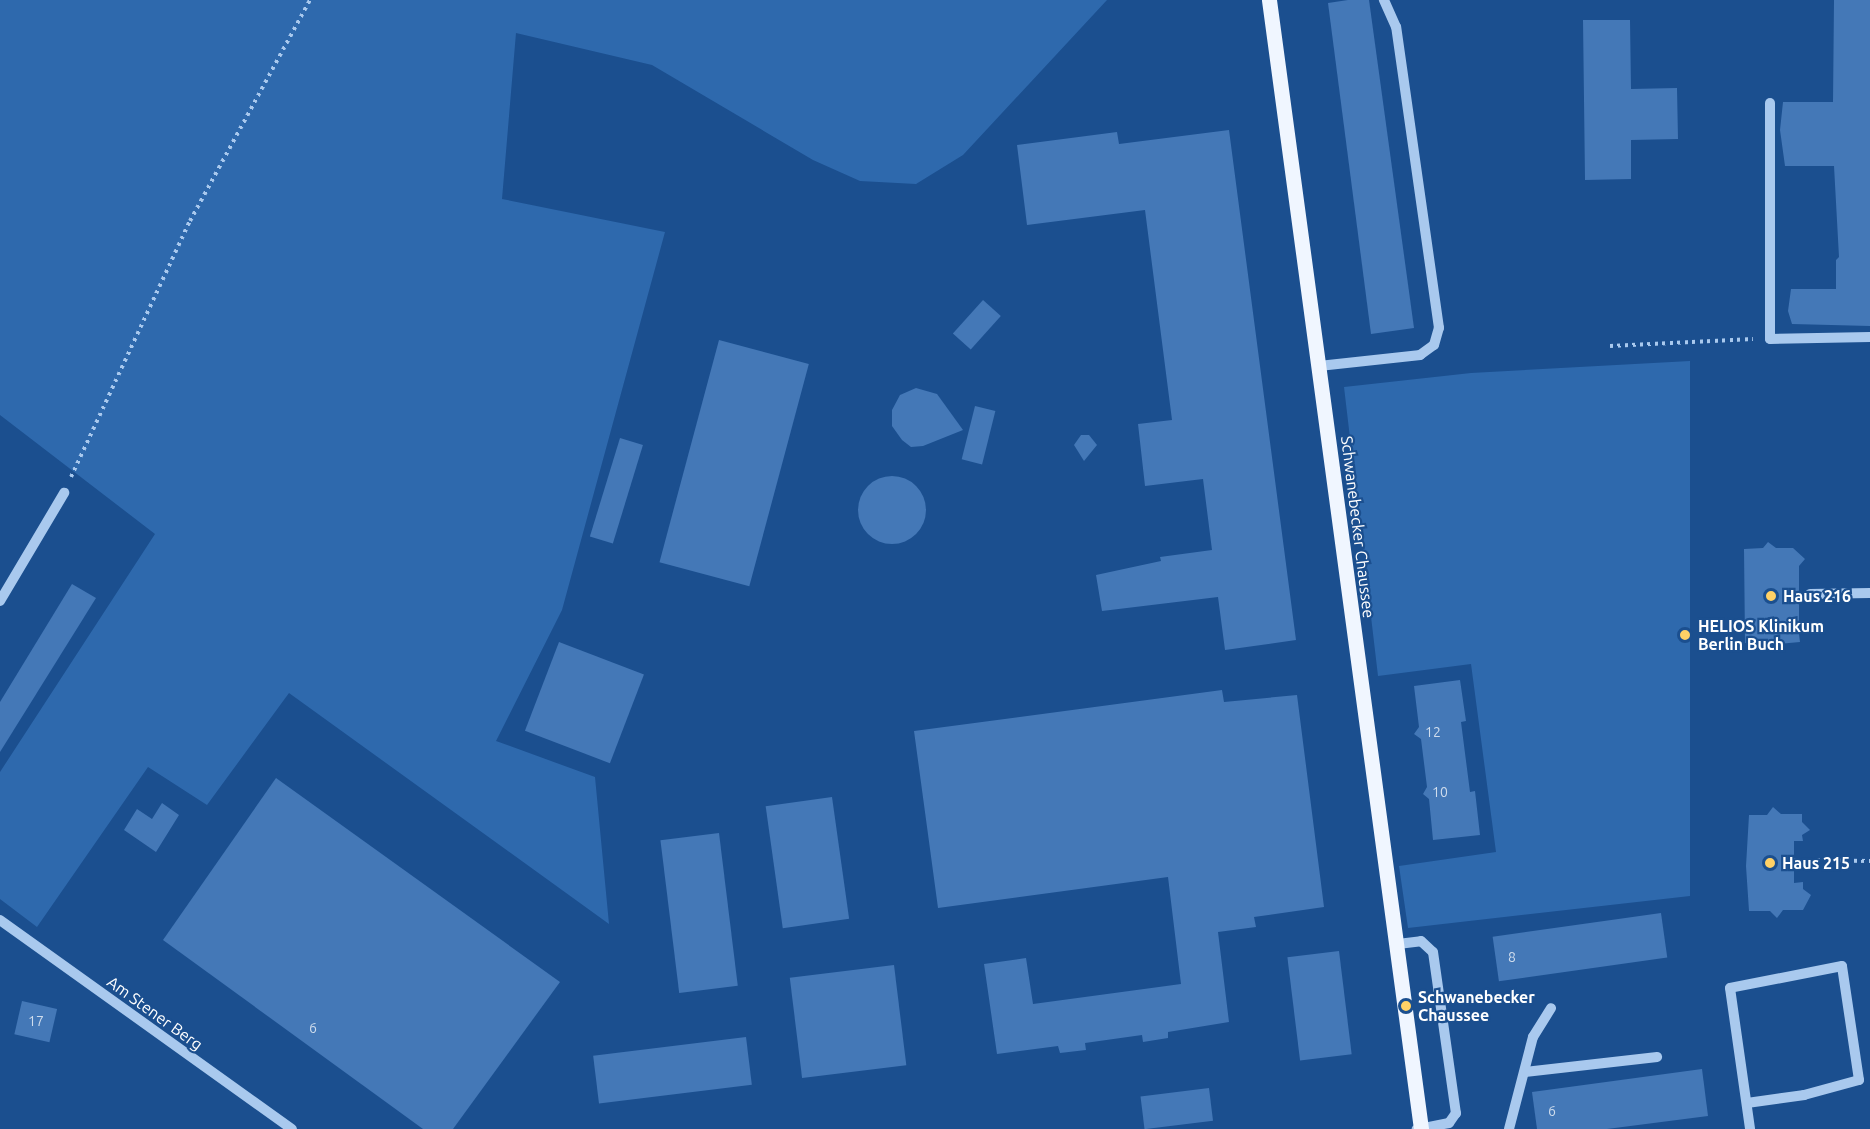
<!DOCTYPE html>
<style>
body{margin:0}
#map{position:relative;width:1870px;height:1129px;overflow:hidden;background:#1b4f8f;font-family:Ubuntu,sans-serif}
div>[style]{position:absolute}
.green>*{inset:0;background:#2e69ad}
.building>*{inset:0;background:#4478b7;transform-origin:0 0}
.round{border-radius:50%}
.path>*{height:4px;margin-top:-2px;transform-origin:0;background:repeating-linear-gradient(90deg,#a9c9ee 0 3px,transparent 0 7.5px)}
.minor>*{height:10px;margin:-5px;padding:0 5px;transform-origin:5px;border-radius:5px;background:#a9c9ee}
.major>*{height:15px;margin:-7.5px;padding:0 7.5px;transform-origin:7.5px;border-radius:7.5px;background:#f0f6ff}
.dots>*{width:16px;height:16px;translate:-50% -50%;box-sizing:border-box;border:3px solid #1b4f8f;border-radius:50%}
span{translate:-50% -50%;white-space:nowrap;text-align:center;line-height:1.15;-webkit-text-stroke:4.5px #1b4f8f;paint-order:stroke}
.number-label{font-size:14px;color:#d0dded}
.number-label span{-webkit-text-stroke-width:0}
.street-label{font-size:16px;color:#fff}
.poi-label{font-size:16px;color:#fff;font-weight:700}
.left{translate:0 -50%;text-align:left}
</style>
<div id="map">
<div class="green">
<i style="clip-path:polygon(0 0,1107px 0,963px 155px,916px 184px,860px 181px,813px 160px,652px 65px,516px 33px,502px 199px,665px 232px,562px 610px,496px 741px,595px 777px,609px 924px,289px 693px,207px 805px,148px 767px,37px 927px,0 899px,0 772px,155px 534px,0 415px)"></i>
<i style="clip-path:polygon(1690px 361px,1690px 896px,1408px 928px,1399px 866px,1496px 852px,1471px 664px,1378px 676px,1344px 387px,1471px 373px)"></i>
</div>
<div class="building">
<i style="clip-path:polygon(1348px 0,1369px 0,1414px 328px,1371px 334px,1328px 3px)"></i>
<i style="clip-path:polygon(1834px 0,1870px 0,1870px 326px,1792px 324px,1788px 311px,1791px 289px,1836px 289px,1836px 260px,1839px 257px,1834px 166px,1785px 166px,1780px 130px,1783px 102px,1833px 102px)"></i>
<i style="clip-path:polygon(1583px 20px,1630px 20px,1631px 89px,1677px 88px,1678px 139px,1631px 140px,1631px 179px,1585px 180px)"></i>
<i style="clip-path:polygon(1229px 130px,1296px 640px,1225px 650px,1218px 597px,1102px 611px,1096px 575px,1161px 561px,1160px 557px,1212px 550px,1203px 479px,1145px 486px,1138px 424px,1172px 420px,1145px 210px,1027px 225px,1017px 145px,1117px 132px,1119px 144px)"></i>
<i style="left:983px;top:300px;width:24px;height:45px;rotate:42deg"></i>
<i style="left:719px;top:340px;width:93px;height:230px;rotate:15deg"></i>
<i style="clip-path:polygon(916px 388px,937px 394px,963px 430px,923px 446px,911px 447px,902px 440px,892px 426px,892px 410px,900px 395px)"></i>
<i style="left:975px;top:406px;width:21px;height:55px;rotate:14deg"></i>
<i style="clip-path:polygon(1081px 435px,1089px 435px,1097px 445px,1084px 461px,1074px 445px)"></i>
<i style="left:620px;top:438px;width:24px;height:103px;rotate:17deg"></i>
<i class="round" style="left:858px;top:476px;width:68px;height:68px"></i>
<i style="clip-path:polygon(1768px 542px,1776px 548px,1793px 548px,1805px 559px,1799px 566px,1799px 621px,1807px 627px,1799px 634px,1800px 642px,1766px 645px,1745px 643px,1744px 549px,1763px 548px)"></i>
<i style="clip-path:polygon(72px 584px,96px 598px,0 752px,0 702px)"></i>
<i style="left:559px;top:642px;width:91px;height:95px;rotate:21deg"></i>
<i style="clip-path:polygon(1460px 680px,1466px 721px,1461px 722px,1470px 792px,1475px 791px,1480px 835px,1433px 840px,1429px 799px,1423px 794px,1427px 787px,1421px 739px,1414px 734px,1419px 727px,1414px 686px)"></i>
<i style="clip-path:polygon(1222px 690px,1224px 702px,1297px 695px,1324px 907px,1254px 917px,1256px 927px,1218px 932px,1229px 1022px,1168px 1032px,1168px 1038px,1143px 1042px,1142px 1035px,1085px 1043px,1086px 1050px,1060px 1053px,1058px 1046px,997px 1054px,984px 964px,1026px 958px,1033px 1004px,1181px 984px,1168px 877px,938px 908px,914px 731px)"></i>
<i style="clip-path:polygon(276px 778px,560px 982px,453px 1129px,423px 1129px,163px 940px)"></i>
<i style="left:832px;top:797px;width:123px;height:67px;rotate:82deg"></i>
<i style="clip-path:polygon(162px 803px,179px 815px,156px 852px,124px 830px,137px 809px,152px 819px)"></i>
<i style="clip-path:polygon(1773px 807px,1781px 814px,1802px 814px,1802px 822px,1810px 830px,1802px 835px,1803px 841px,1794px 841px,1794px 883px,1803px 882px,1803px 889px,1811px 895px,1803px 910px,1783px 910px,1777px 918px,1770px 911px,1749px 911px,1746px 866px,1749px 815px,1767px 815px)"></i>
<i style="left:719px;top:833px;width:154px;height:59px;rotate:83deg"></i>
<i style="left:1661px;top:913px;width:45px;height:170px;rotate:82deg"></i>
<i style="left:1339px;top:951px;width:104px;height:52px;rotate:83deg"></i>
<i style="left:894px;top:965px;width:101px;height:105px;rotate:83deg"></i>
<i style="left:22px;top:1001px;width:36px;height:34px;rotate:13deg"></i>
<i style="left:746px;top:1037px;width:48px;height:154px;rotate:83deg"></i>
<i style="clip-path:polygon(1702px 1069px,1708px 1116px,1607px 1129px,1537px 1129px,1532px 1092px)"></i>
<i style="left:1209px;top:1088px;width:33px;height:69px;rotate:83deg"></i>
</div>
<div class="path">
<i style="left:1610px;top:346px;width:143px;rotate:-2.8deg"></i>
<i style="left:71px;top:477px;width:282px;rotate:-65.1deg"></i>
<i style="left:190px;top:221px;width:251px;rotate:-61.5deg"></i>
<i style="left:1794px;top:860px;width:76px;rotate:0.8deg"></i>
</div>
<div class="minor">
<i style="left:1770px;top:103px;width:236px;rotate:90deg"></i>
<i style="left:1770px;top:339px;width:100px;rotate:-1.1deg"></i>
<i style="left:1319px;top:366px;width:102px;rotate:-6.2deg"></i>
<i style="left:1420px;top:355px;width:17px;rotate:-36deg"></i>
<i style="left:1434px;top:345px;width:18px;rotate:-74deg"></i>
<i style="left:1439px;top:328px;width:304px;rotate:-98.1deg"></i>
<i style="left:1396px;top:27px;width:30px;rotate:-114deg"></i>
<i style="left:1810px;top:594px;width:60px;rotate:-1deg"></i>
<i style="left:0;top:601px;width:126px;rotate:-59.3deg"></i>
<i style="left:0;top:920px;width:359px;rotate:35.6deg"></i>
<i style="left:1398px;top:944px;width:23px;rotate:-7deg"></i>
<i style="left:1421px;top:941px;width:16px;rotate:43deg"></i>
<i style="left:1433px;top:952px;width:163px;rotate:81.9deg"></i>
<i style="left:1456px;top:1113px;width:12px;rotate:125deg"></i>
<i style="left:1449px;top:1123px;width:33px;rotate:169deg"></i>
<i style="left:1525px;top:1072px;width:133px;rotate:-6.5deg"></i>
<i style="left:1747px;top:1103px;width:58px;rotate:-8deg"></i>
<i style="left:1804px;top:1095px;width:57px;rotate:-15.3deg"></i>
<i style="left:1859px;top:1080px;width:115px;rotate:-98.5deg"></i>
<i style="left:1842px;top:966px;width:114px;rotate:168.9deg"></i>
<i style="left:1730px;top:988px;width:142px;rotate:81.9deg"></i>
<i style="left:1509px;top:1129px;width:95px;rotate:-75.4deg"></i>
<i style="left:1533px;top:1037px;width:34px;rotate:-58deg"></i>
</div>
<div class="major">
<i style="left:1269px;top:0;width:1139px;rotate:82.33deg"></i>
</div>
<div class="dots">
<i style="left:1771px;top:596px;background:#ffd166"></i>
<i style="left:1685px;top:635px;background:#ffd166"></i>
<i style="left:1770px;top:863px;background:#ffd166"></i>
<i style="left:1406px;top:1006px;background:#ffd166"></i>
</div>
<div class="number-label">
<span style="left:1433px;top:732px">12</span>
<span style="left:1440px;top:792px">10</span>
<span style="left:1512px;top:957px">8</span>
<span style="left:36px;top:1021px">17</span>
<span style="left:313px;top:1028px">6</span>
<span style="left:1552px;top:1111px">6</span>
</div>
<div class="street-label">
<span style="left:1358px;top:527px;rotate:83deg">Schwanebecker Chaussee</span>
<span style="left:155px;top:1013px;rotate:36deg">Am Stener Berg</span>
</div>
<div class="poi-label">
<span class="left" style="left:1783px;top:596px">Haus 216</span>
<span class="left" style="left:1698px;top:635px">HELIOS Klinikum<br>Berlin Buch</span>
<span class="left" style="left:1782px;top:863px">Haus 215</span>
<span class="left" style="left:1418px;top:1006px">Schwanebecker<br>Chaussee</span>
</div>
</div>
